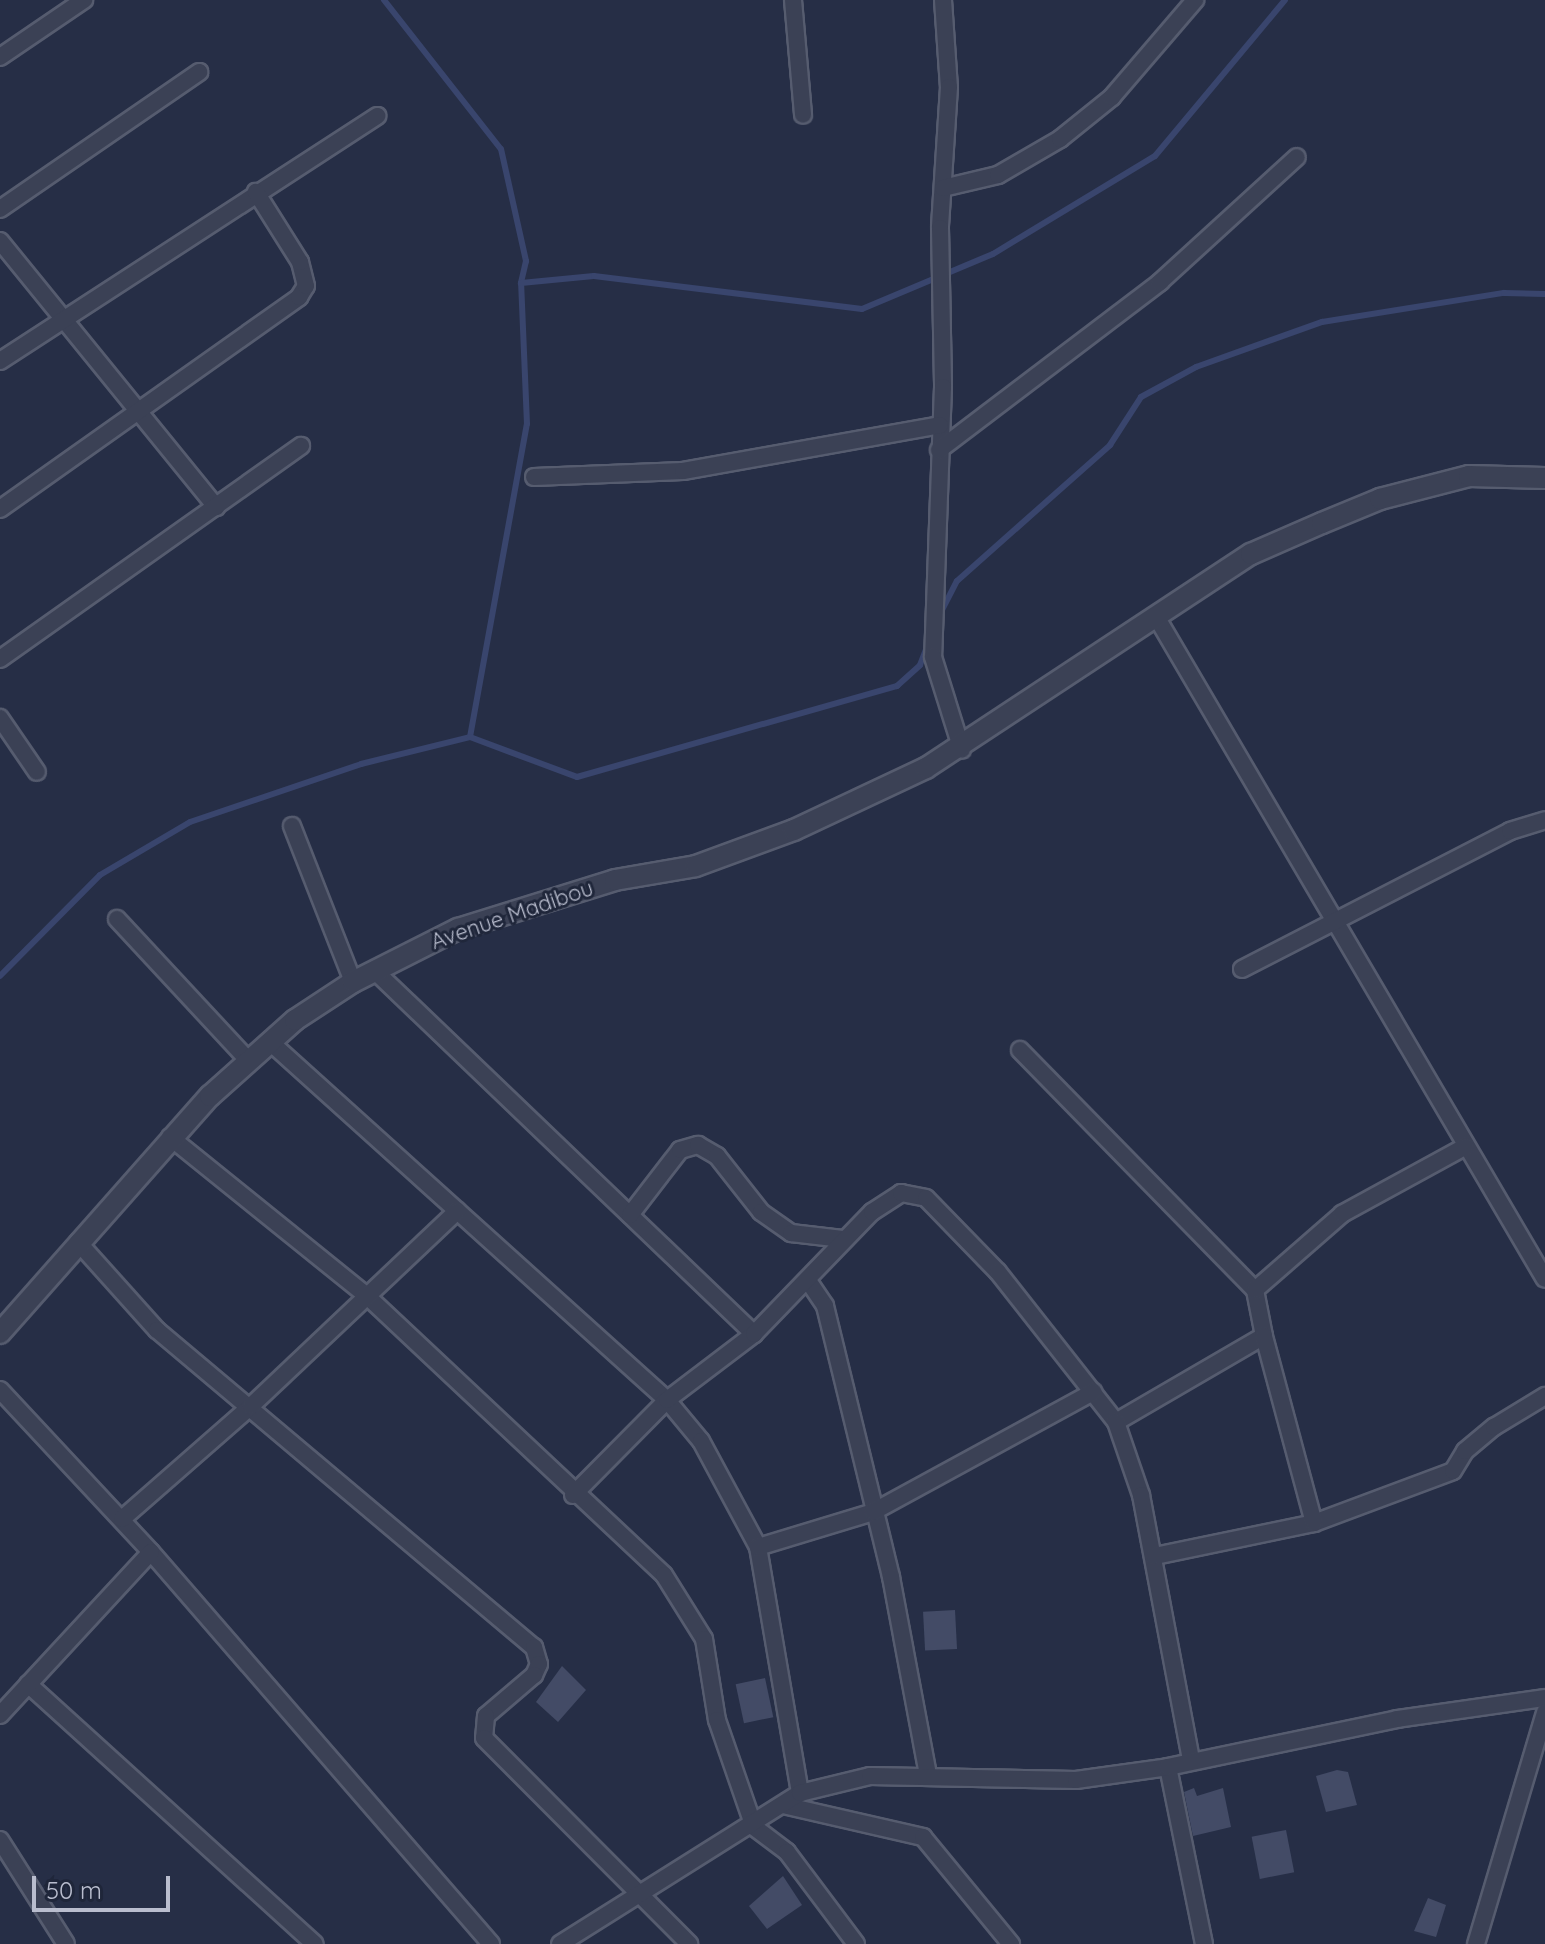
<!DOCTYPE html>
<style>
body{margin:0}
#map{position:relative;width:1545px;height:1944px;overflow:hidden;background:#262e46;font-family:Quicksand,sans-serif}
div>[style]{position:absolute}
.stream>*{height:6px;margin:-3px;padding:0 3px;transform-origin:3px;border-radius:3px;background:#39456d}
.building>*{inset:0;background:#434b66;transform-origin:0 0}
.roads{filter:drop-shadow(2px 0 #565c6f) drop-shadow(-2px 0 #565c6f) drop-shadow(0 2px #565c6f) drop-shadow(0 -2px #565c6f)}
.minor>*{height:16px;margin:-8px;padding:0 8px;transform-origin:8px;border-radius:8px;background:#3b4155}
.tertiary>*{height:20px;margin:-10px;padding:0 10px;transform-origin:10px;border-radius:10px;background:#3b4155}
span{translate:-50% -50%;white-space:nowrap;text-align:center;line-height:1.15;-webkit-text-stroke:6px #1f263a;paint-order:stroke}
.street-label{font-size:22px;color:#b9bdce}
.scale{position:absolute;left:32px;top:1876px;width:138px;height:36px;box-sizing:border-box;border:4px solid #b9bdce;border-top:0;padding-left:10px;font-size:24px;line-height:28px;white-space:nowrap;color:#b9bdce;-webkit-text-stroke:6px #1f263a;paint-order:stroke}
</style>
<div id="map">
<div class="stream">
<i style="left:384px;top:0;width:189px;rotate:51.9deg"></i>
<i style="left:501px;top:149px;width:115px;rotate:77.4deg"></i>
<i style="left:526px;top:261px;width:23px;rotate:103deg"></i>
<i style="left:940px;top:614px;width:37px;rotate:-63deg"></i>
<i style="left:957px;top:581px;width:205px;rotate:-41.6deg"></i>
<i style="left:1110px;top:445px;width:57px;rotate:-57.1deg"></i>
<i style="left:1141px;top:397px;width:63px;rotate:-28.6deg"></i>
<i style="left:1196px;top:367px;width:134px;rotate:-19.7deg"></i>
<i style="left:1322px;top:322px;width:184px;rotate:-9.1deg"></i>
<i style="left:1504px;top:293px;width:41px;rotate:1.4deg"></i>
<i style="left:470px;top:737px;width:318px;rotate:-79.7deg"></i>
<i style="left:527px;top:424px;width:141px;rotate:-92.4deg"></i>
<i style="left:521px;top:283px;width:73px;rotate:-5.5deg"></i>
<i style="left:594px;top:276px;width:270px;rotate:7deg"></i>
<i style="left:862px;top:309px;width:142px;rotate:-22.8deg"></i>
<i style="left:993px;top:254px;width:189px;rotate:-31.2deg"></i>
<i style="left:1155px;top:156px;width:203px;rotate:-50.2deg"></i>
<i style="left:0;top:976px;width:142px;rotate:-45.3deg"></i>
<i style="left:100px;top:875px;width:104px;rotate:-30.5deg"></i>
<i style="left:190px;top:822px;width:181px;rotate:-18.7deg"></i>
<i style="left:361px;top:764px;width:112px;rotate:-13.9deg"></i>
<i style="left:470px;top:737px;width:114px;rotate:20.5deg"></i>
<i style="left:577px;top:777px;width:333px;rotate:-15.9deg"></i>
<i style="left:897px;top:686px;width:31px;rotate:-42deg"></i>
<i style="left:920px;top:665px;width:19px;rotate:-69deg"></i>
</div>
<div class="building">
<i style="left:955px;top:1610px;width:39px;height:32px;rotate:87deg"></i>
<i style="clip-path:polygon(562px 1666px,586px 1690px,558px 1722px,536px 1702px)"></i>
<i style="left:765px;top:1678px;width:40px;height:30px;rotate:78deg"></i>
<i style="clip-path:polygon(1337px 1770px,1348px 1772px,1357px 1805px,1326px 1812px,1316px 1776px)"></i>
<i style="clip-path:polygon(1194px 1788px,1197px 1796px,1223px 1788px,1231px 1827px,1193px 1836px,1184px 1792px)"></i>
<i style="left:1286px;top:1830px;width:43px;height:35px;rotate:79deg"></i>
<i style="clip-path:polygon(783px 1876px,802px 1905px,767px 1929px,749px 1906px)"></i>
<i style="clip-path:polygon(1428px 1898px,1446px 1905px,1436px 1937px,1414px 1931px)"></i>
</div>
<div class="roads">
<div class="minor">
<i style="left:793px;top:0;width:115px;rotate:85deg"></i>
<i style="left:943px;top:0;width:87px;rotate:86.1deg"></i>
<i style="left:949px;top:87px;width:141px;rotate:93.7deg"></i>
<i style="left:940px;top:228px;width:159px;rotate:88.9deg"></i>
<i style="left:943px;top:387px;width:270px;rotate:92.1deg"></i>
<i style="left:933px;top:657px;width:97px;rotate:72.7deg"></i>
<i style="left:0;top:57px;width:102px;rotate:-34.2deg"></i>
<i style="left:943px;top:188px;width:57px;rotate:-13.3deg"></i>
<i style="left:998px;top:175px;width:72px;rotate:-30.1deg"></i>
<i style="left:1060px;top:139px;width:67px;rotate:-38.9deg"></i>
<i style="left:1112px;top:97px;width:128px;rotate:-49.4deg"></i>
<i style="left:0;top:209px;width:242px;rotate:-34.5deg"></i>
<i style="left:0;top:241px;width:343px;rotate:50.9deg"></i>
<i style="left:0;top:361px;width:450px;rotate:-33deg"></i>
<i style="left:939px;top:450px;width:278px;rotate:-37.2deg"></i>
<i style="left:1160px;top:282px;width:185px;rotate:-42.4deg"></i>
<i style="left:534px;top:477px;width:149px;rotate:-2.3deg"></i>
<i style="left:683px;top:471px;width:261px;rotate:-10.1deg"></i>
<i style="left:0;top:509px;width:367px;rotate:-35.3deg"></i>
<i style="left:299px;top:297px;width:13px;rotate:-58deg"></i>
<i style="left:306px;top:286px;width:25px;rotate:-104deg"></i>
<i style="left:300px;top:262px;width:83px;rotate:-122.2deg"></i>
<i style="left:1157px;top:618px;width:766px;rotate:59.59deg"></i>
<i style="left:0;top:659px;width:369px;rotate:-35.3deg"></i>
<i style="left:0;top:718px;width:65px;rotate:55.6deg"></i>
<i style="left:292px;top:826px;width:168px;rotate:68.6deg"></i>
<i style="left:117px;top:919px;width:192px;rotate:47.1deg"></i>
<i style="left:1242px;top:969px;width:301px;rotate:-27.2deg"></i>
<i style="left:1510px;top:831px;width:37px;rotate:-17deg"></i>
<i style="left:375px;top:971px;width:525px;rotate:43.76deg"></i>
<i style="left:269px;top:1041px;width:536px;rotate:42.05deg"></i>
<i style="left:667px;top:1400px;width:53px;rotate:50.3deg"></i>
<i style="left:701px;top:1441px;width:120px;rotate:61.7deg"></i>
<i style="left:758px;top:1547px;width:250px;rotate:80.3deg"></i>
<i style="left:1020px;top:1050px;width:336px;rotate:45.6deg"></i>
<i style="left:170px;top:1137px;width:253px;rotate:38.9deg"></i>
<i style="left:367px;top:1296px;width:407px;rotate:43.2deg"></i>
<i style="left:664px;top:1575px;width:75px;rotate:58deg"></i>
<i style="left:704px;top:1639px;width:82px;rotate:80.9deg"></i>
<i style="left:717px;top:1720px;width:113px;rotate:70.9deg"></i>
<i style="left:754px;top:1827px;width:41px;rotate:37.1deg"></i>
<i style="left:787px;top:1852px;width:115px;rotate:53.1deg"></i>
<i style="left:630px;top:1215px;width:82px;rotate:-52.4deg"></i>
<i style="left:680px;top:1150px;width:19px;rotate:-16deg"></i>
<i style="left:698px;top:1145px;width:22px;rotate:30deg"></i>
<i style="left:717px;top:1156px;width:71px;rotate:51.8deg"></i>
<i style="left:761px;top:1212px;width:37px;rotate:35deg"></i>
<i style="left:791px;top:1233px;width:52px;rotate:6.6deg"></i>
<i style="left:78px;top:1242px;width:118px;rotate:48.1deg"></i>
<i style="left:157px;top:1330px;width:493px;rotate:40.1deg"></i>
<i style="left:534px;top:1647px;width:18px;rotate:74deg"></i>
<i style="left:539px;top:1664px;width:12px;rotate:114deg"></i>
<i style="left:534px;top:1675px;width:63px;rotate:139.5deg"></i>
<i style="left:486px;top:1716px;width:22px;rotate:95deg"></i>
<i style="left:484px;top:1738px;width:291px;rotate:45.1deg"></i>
<i style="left:809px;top:1282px;width:29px;rotate:56deg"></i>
<i style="left:825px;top:1306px;width:279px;rotate:76.3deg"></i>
<i style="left:891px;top:1577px;width:201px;rotate:79.4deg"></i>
<i style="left:0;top:1390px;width:221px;rotate:47deg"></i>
<i style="left:151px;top:1552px;width:519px;rotate:49.06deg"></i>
<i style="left:1116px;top:1422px;width:171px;rotate:-30.2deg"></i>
<i style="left:1264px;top:1336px;width:47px;rotate:-101.1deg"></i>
<i style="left:1255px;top:1290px;width:116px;rotate:-41.1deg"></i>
<i style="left:1342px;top:1214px;width:141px;rotate:-28.7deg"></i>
<i style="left:573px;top:1495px;width:134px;rotate:-45.3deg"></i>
<i style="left:667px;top:1400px;width:109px;rotate:-37.2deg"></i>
<i style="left:754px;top:1334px;width:170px;rotate:-46deg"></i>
<i style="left:872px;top:1212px;width:35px;rotate:-33deg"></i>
<i style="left:901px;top:1193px;width:25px;rotate:11deg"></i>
<i style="left:926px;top:1198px;width:103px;rotate:45.8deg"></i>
<i style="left:998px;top:1272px;width:191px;rotate:51.8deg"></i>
<i style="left:1116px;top:1422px;width:77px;rotate:71.1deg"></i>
<i style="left:1141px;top:1495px;width:270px;rotate:79.3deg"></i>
<i style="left:122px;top:1519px;width:171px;rotate:-41.2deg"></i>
<i style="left:251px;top:1406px;width:284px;rotate:-43.4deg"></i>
<i style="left:1314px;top:1523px;width:148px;rotate:-20.5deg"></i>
<i style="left:1453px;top:1471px;width:23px;rotate:-59deg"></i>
<i style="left:1465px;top:1451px;width:38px;rotate:-40deg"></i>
<i style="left:1494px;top:1427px;width:60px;rotate:-31.3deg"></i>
<i style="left:758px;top:1547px;width:120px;rotate:-16.9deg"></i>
<i style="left:873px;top:1512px;width:251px;rotate:-28.6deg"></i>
<i style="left:1155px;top:1556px;width:162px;rotate:-11.7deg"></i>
<i style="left:1314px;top:1523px;width:194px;rotate:-105deg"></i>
<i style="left:28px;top:1684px;width:387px;rotate:42.2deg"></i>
<i style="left:0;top:1715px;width:222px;rotate:-47.2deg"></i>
<i style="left:1168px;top:1767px;width:181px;rotate:78.5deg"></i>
<i style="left:783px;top:1805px;width:144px;rotate:12.9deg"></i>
<i style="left:923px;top:1837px;width:139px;rotate:50.6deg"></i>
<i style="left:0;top:1840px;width:123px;rotate:57.6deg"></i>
<i style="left:560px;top:1944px;width:284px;rotate:-32.2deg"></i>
<i style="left:800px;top:1793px;width:72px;rotate:-13.7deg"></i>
<i style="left:870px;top:1776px;width:206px;rotate:1.1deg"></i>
<i style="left:1076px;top:1780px;width:93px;rotate:-8deg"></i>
<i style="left:1168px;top:1767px;width:234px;rotate:-11.8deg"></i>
<i style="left:1397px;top:1719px;width:149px;rotate:-8.1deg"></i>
<i style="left:1476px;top:1944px;width:242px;rotate:-73.4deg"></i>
</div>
<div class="tertiary">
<i style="left:0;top:1333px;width:317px;rotate:-48.5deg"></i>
<i style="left:210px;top:1096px;width:114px;rotate:-41.8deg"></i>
<i style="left:295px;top:1020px;width:69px;rotate:-33.2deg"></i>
<i style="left:353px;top:982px;width:118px;rotate:-26.8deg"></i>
<i style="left:458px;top:929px;width:164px;rotate:-17.3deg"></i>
<i style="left:615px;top:880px;width:82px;rotate:-9.8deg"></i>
<i style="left:696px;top:866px;width:104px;rotate:-20.2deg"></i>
<i style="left:794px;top:830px;width:146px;rotate:-25.2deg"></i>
<i style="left:926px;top:768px;width:389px;rotate:-33.4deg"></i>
<i style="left:1251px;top:554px;width:77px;rotate:-23.6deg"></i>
<i style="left:1322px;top:523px;width:63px;rotate:-22.5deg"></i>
<i style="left:1380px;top:499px;width:92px;rotate:-14.5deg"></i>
<i style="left:1469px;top:476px;width:76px;rotate:1.5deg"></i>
</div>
</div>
<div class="street-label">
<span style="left:512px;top:915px;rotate:-19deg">Avenue Madibou</span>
</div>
<div class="scale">50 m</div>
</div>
